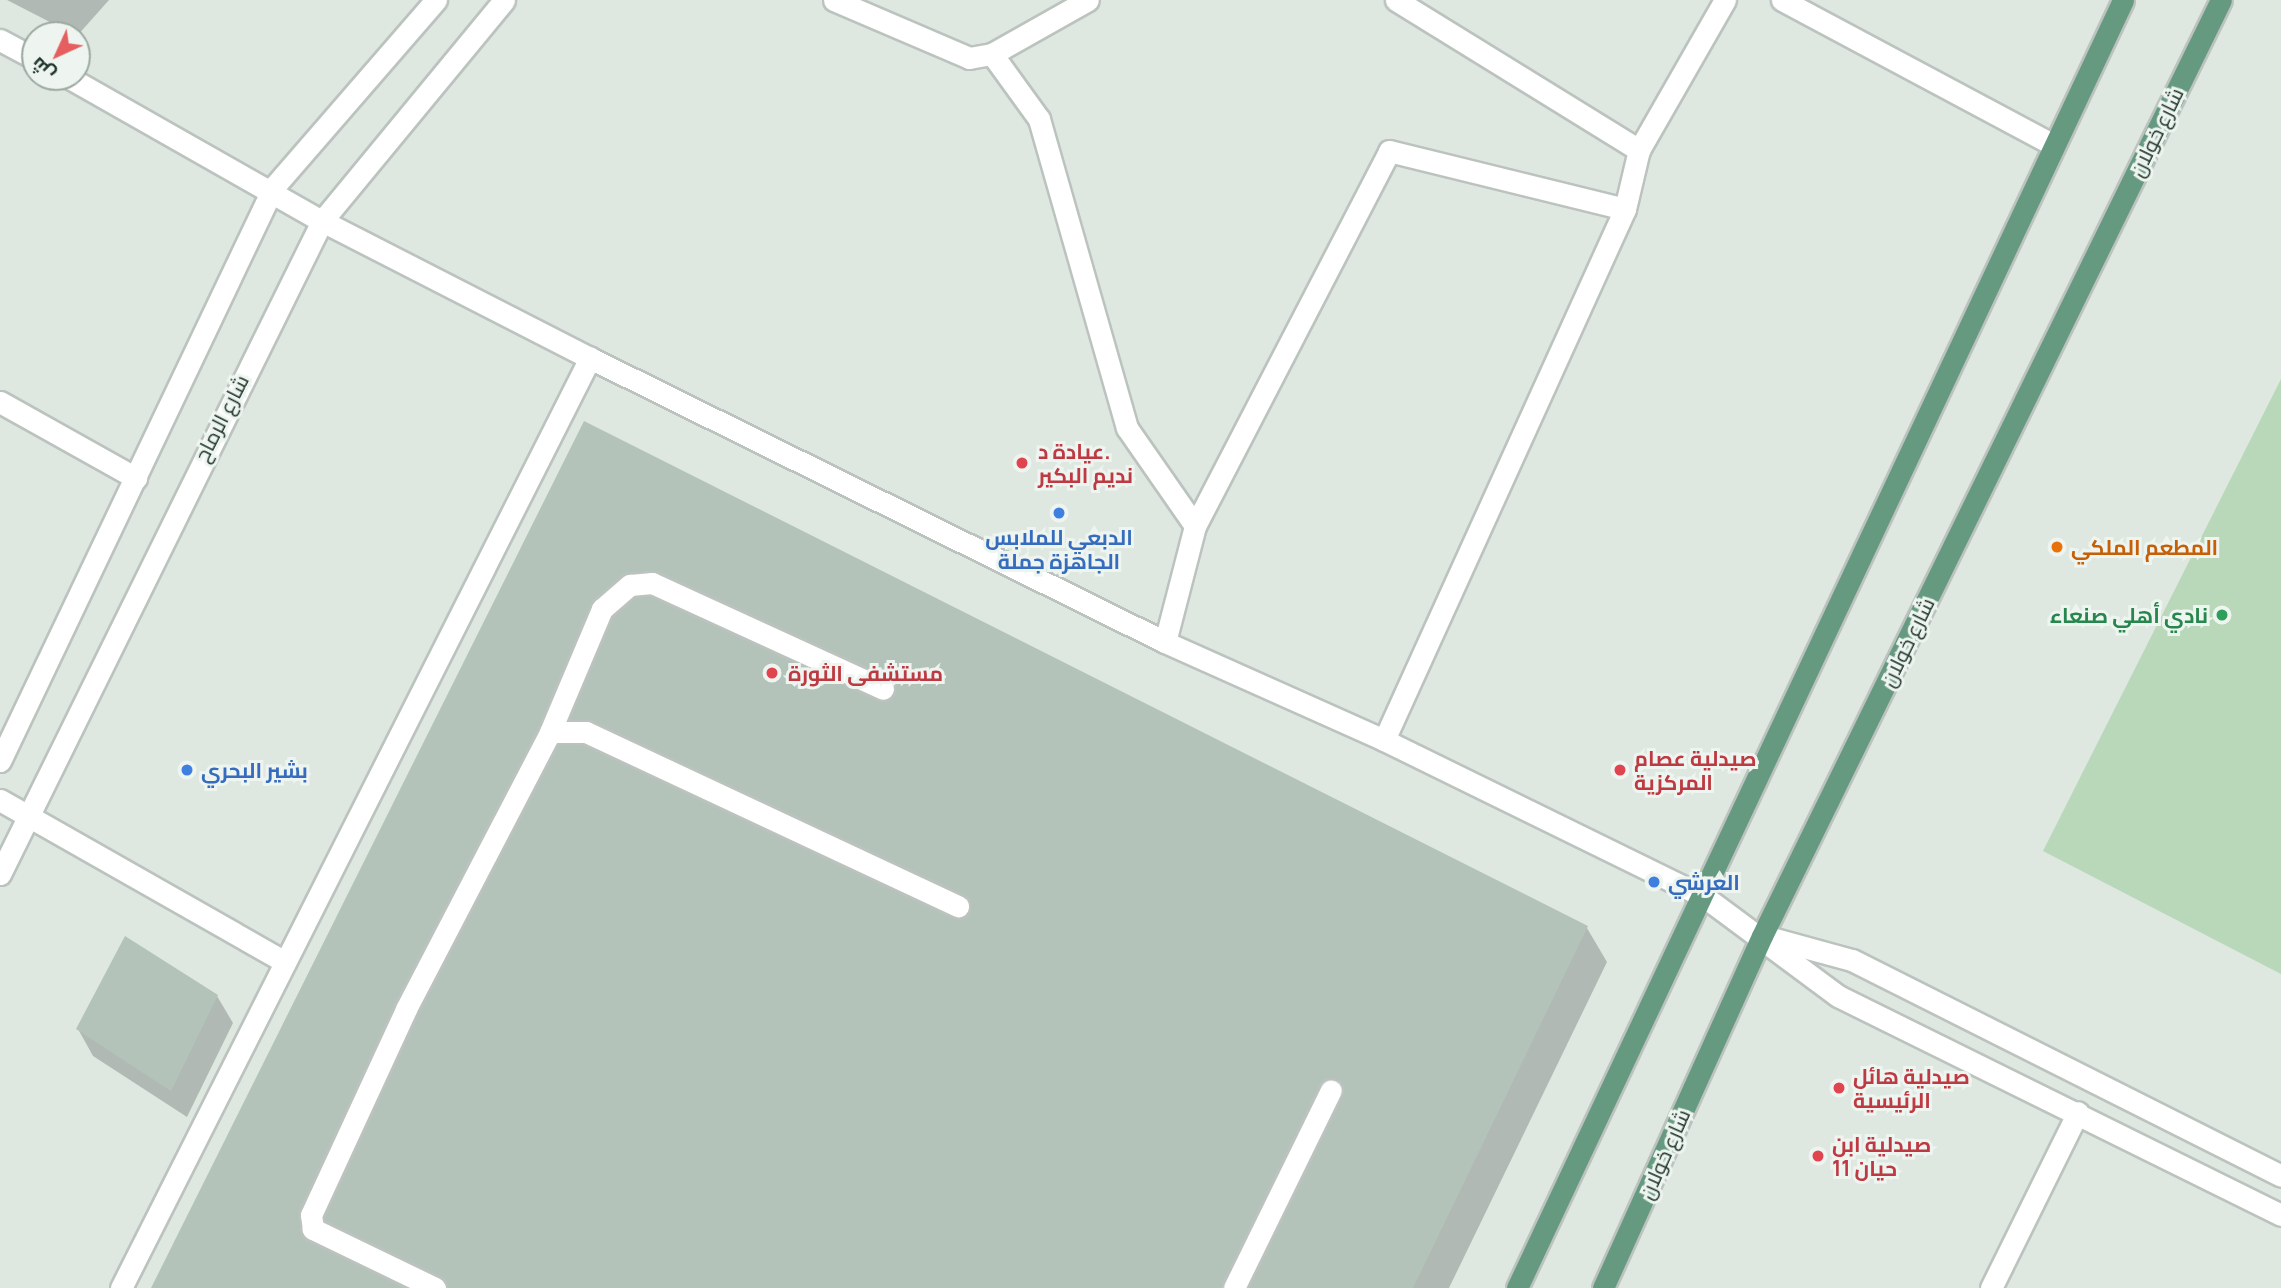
<!DOCTYPE html>
<meta charset="utf-8">
<style>
body{margin:0}
#map{position:relative;width:2281px;height:1288px;overflow:hidden;background:#dee8e1;font-family:Manrope,Cairo,sans-serif}
div>[style]{position:absolute}
.green>*{inset:0;background:#b9d8b9}
.shadow>*{inset:0;background:#0003}
.building>*{inset:0;background:#b4c3ba}
.roads{filter:drop-shadow(2px 0 #bcc3bf) drop-shadow(-2px 0 #bcc3bf) drop-shadow(0 2px #bcc3bf) drop-shadow(0 -2px #bcc3bf)}
.minor>*{height:21px;margin:-10.5px;padding:0 10.5px;transform-origin:10.5px;border-radius:10.5px;background:#fff}
.major>*{height:21px;margin:-10.5px;padding:0 10.5px;transform-origin:10.5px;border-radius:10.5px;background:#669a80}
.dots>*{width:19px;height:19px;translate:-50% -50%;box-sizing:border-box;border:4px solid #eef5f0;border-radius:50%}
span{translate:-50% -50%;white-space:nowrap;text-align:center;line-height:1.15;-webkit-text-stroke:6px #eef5f0;paint-order:stroke}
.street-label{font-size:21px;color:#21362b}
.health-label{font-size:21px;color:#be3a42;font-weight:700}
.left{translate:0 -50%;text-align:left}
.shop-label{font-size:21px;color:#366cbe;font-weight:700}
.food-label{font-size:21px;color:#c56008;font-weight:700}
.leisure-label{font-size:21px;color:#27864d;font-weight:700}
.right{translate:-100% -50%;text-align:right}
.north{position:absolute;left:21px;top:21px;width:70px;height:70px;box-sizing:border-box;background:#eef5f0;border:2px solid #9ca9a1;border-radius:50%;rotate:225deg;font-size:19px;font-weight:700;line-height:28px;text-align:center;color:#21362b}
.north::after{content:'';display:block;margin:auto;width:24px;height:32px;background:#e55f60;clip-path:polygon(50% 0,100% 100%,50% 72%,0 100%)}
</style>
<div id="map">
<div class="green">
<i style="clip-path:polygon(2281px 379px,2281px 974px,2043px 851px)"></i>
</div>
<div class="shadow">
<i style="clip-path:polygon(7px 0,109px 0,77px 36px)"></i>
<i style="clip-path:polygon(1587px 928px,1607px 962px,1449px 1288px,153px 1288px)"></i>
<i style="clip-path:polygon(217px 996px,233px 1023px,187px 1117px,93px 1056px,78px 1029px)"></i>
</div>
<div class="building">
<i style="clip-path:polygon(584px 421px,1588px 926px,1413px 1288px,151px 1288px)"></i>
<i style="clip-path:polygon(125px 936px,218px 995px,171px 1091px,76px 1029px)"></i>
</div>
<div class="roads">
<div class="minor">
<i style="left:834px;top:0;width:147px;rotate:23.2deg"></i>
<i style="left:969px;top:58px;width:23px;rotate:-10deg"></i>
<i style="left:992px;top:54px;width:110px;rotate:-29.4deg"></i>
<i style="left:1396px;top:0;width:286px;rotate:31.7deg"></i>
<i style="left:1782px;top:0;width:307px;rotate:28.1deg"></i>
<i style="left:0;top:40px;width:40px;rotate:28deg"></i>
<i style="left:992px;top:54px;width:80px;rotate:54.1deg"></i>
<i style="left:1039px;top:119px;width:321px;rotate:74.1deg"></i>
<i style="left:1127px;top:428px;width:119px;rotate:55.2deg"></i>
<i style="left:68px;top:77px;width:292px;rotate:29.6deg"></i>
<i style="left:322px;top:221px;width:301px;rotate:27.1deg"></i>
<i style="left:590px;top:358px;width:641px;rotate:26.29deg"></i>
<i style="left:1165px;top:642px;width:240px;rotate:24.1deg"></i>
<i style="left:1384px;top:740px;width:359px;rotate:26.1deg"></i>
<i style="left:1706px;top:898px;width:164px;rotate:36.6deg"></i>
<i style="left:1838px;top:996px;width:494px;rotate:26.3deg"></i>
<i style="left:0;top:402px;width:156px;rotate:29.2deg"></i>
<i style="left:1165px;top:642px;width:120px;rotate:-75.5deg"></i>
<i style="left:1195px;top:526px;width:422px;rotate:-62.6deg"></i>
<i style="left:1389px;top:151px;width:243px;rotate:13.8deg"></i>
<i style="left:550px;top:732px;width:36px"></i>
<i style="left:586px;top:732px;width:411px;rotate:25.1deg"></i>
<i style="left:1384px;top:740px;width:583px;rotate:-65.59deg"></i>
<i style="left:1625px;top:209px;width:61px;rotate:-76.7deg"></i>
<i style="left:1639px;top:150px;width:173px;rotate:-60.2deg"></i>
<i style="left:0;top:761px;width:635px;rotate:-64.53deg"></i>
<i style="left:273px;top:188px;width:249px;rotate:-49.1deg"></i>
<i style="left:0;top:800px;width:328px;rotate:29.6deg"></i>
<i style="left:0;top:874px;width:728px;rotate:-63.75deg"></i>
<i style="left:322px;top:221px;width:286px;rotate:-50.5deg"></i>
<i style="left:1771px;top:938px;width:84px;rotate:15.2deg"></i>
<i style="left:1852px;top:960px;width:480px;rotate:26.7deg"></i>
<i style="left:121px;top:1288px;width:1042px;rotate:-63.24deg"></i>
<i style="left:435px;top:1288px;width:136px;rotate:-154.2deg"></i>
<i style="left:313px;top:1229px;width:14px;rotate:-98deg"></i>
<i style="left:311px;top:1215px;width:227px;rotate:-65.2deg"></i>
<i style="left:406px;top:1009px;width:312px;rotate:-62.5deg"></i>
<i style="left:550px;top:732px;width:134px;rotate:-67.1deg"></i>
<i style="left:602px;top:609px;width:37px;rotate:-41deg"></i>
<i style="left:630px;top:585px;width:22px;rotate:-5deg"></i>
<i style="left:652px;top:583px;width:254px;rotate:24.6deg"></i>
<i style="left:1234px;top:1288px;width:220px;rotate:-63.9deg"></i>
<i style="left:1991px;top:1288px;width:196px;rotate:-63.7deg"></i>
</div>
<div class="major">
<i style="left:1517px;top:1288px;width:1423px;rotate:-64.8deg"></i>
<i style="left:1603px;top:1288px;width:386px;rotate:-65.7deg"></i>
<i style="left:1762px;top:936px;width:1042px;rotate:-63.88deg"></i>
</div>
</div>
<div class="dots">
<i style="left:1022px;top:463px;background:#e0444e"></i>
<i style="left:1059px;top:513px;background:#3f7fe0"></i>
<i style="left:2057px;top:547px;background:#e8710a"></i>
<i style="left:2222px;top:615px;background:#2e9e5b"></i>
<i style="left:772px;top:673px;background:#e0444e"></i>
<i style="left:187px;top:770px;background:#3f7fe0"></i>
<i style="left:1620px;top:770px;background:#e0444e"></i>
<i style="left:1654px;top:882px;background:#3f7fe0"></i>
<i style="left:1839px;top:1088px;background:#e0444e"></i>
<i style="left:1818px;top:1156px;background:#e0444e"></i>
</div>
<div class="street-label">
<span style="left:2156px;top:132px;rotate:-64deg">شارع خولان</span>
<span style="left:221px;top:418px;rotate:-63deg">شارع الرماح</span>
<span style="left:1907px;top:642px;rotate:-64deg">شارع خولان</span>
<span style="left:1664px;top:1154px;rotate:-66deg">شارع خولان</span>
</div>
<div class="health-label">
<span class="left" style="left:1038px;top:463px">عيادة د.<br>نديم البكير</span>
<span class="left" style="left:788px;top:673px">مستشفى الثورة</span>
<span class="left" style="left:1634px;top:770px">صيدلية عصام<br>المركزية</span>
<span class="left" style="left:1853px;top:1088px">صيدلية هائل<br>الرئيسية</span>
<span class="left" style="left:1832px;top:1156px">صيدلية ابن<br>حيان 11</span>
</div>
<div class="shop-label">
<span style="left:1059px;top:549px">الدبعي للملابس<br>الجاهزة جملة</span>
<span class="left" style="left:201px;top:770px">بشير البحري</span>
<span class="left" style="left:1668px;top:882px">العرشي</span>
</div>
<div class="food-label">
<span class="left" style="left:2071px;top:547px">المطعم الملكي</span>
</div>
<div class="leisure-label">
<span class="right" style="left:2208px;top:615px">نادي أهلي صنعاء</span>
</div>
<div class="north">ش</div>
</div>
